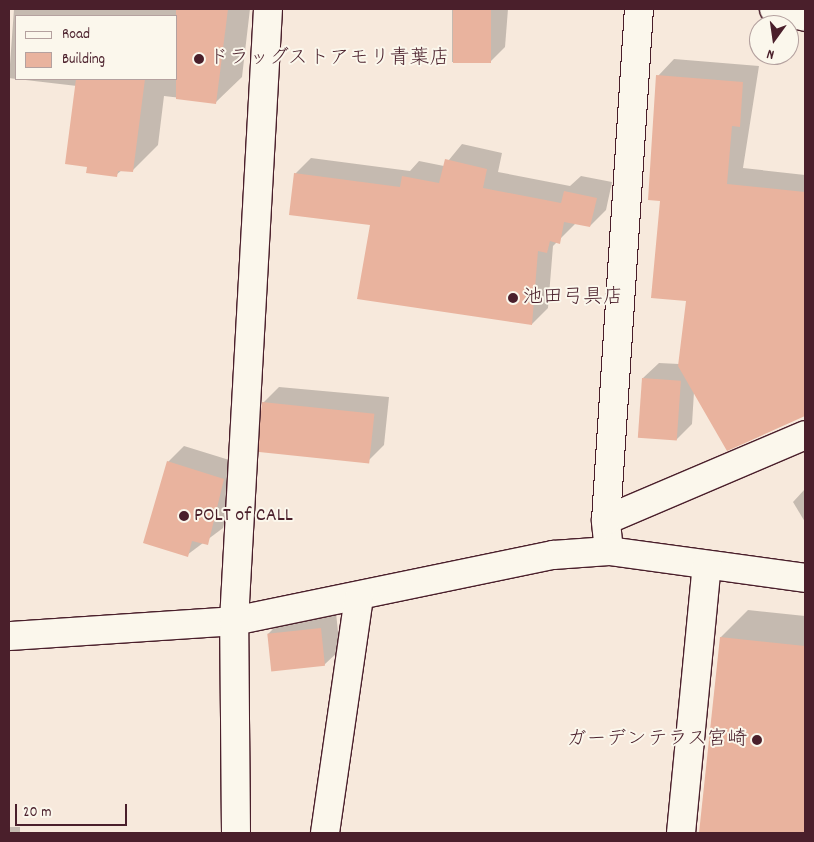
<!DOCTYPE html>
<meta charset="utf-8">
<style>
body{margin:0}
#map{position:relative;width:814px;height:842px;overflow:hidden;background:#f7e9dc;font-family:Dekko,"Klee One",sans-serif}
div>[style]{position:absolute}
.shadow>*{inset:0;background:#0003;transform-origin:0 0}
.building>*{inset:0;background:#e9b39e;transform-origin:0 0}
.roads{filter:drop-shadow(1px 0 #4a1f2b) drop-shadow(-1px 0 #4a1f2b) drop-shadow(0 1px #4a1f2b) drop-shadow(0 -1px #4a1f2b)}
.minor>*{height:28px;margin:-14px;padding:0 14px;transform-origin:14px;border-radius:14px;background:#fbf7ec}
.dots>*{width:14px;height:14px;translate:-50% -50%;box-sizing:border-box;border:2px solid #fbf7ec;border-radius:50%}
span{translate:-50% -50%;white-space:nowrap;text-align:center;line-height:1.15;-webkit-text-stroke:4px #fbf7ec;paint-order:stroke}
.poi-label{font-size:20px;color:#4a1f2b}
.left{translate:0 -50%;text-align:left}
.right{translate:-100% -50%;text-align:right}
.frame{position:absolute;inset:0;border:10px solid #4a1f2b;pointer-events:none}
.legend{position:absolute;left:15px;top:15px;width:162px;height:65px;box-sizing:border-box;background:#fbf7ec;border:1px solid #b4a19f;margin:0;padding:6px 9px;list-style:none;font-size:15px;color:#4a1f2b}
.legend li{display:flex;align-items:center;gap:10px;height:25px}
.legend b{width:25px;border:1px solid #b4a19f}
.north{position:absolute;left:749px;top:15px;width:50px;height:50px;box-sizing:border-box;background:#fbf7ec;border:1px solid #b4a19f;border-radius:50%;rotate:194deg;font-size:14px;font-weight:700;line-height:20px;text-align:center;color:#4a1f2b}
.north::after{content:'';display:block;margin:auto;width:18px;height:22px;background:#4a1f2b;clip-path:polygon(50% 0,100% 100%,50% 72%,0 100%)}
.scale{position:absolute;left:15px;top:804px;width:112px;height:22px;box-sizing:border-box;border:2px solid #4a1f2b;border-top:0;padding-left:6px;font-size:15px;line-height:18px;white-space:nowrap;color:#4a1f2b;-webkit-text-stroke:4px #fbf7ec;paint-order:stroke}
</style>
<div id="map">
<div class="shadow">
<i style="clip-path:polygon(14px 9px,250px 9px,242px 77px,216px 102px,164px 96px,158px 145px,132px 171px,122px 170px,116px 175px,88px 166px,77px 86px,17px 79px,176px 79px,176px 16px,16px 16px,16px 79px,9px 78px)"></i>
<i style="clip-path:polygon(452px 9px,508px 9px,505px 47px,489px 63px,452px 62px)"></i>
<i style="clip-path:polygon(674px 59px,759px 66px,743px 168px,805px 175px,805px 415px,728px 450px,694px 392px,692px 424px,676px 440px,643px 378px,659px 363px,679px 364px,688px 300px,662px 200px,658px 76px)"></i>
<i style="clip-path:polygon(462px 144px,502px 153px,498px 172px,570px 186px,581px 176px,612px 182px,606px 210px,590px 226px,576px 223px,553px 246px,548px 308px,532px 324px,295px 174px,311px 158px,410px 171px,419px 161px,444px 166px)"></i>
<i style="clip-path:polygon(279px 387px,389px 397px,384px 445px,368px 461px,263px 403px)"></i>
<i style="clip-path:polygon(184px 446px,239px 463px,223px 528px,187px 555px,168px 462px)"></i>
<i style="clip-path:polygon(805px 489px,805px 522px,793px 502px)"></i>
<i style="clip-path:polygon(748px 610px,805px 616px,805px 833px,700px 833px,721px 637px)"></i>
<i style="clip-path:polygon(336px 613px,340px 650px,324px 665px,268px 634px,284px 618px)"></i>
<i style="left:9px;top:827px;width:11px;height:6px"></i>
</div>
<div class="building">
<i style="clip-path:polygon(176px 9px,228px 9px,216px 104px,176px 99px)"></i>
<i style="left:453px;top:9px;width:38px;height:54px"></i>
<i style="clip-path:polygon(656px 75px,743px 82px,740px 127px,732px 126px,727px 184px,805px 192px,805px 416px,727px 451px,678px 366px,686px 301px,651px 298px,660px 201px,648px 200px)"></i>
<i style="clip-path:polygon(76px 79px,145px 79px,133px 172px,118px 171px,117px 177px,86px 173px,87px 167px,65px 164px)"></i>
<i style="clip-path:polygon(445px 159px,487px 169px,483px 188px,561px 203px,564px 191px,597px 198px,590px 227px,564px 222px,560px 244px,550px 241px,547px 253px,538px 251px,532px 325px,357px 299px,370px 225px,289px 215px,294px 173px,400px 187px,402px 176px,439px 183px)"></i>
<i style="left:642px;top:378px;width:39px;height:60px;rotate:4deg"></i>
<i style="left:262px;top:402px;width:113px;height:50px;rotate:6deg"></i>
<i style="clip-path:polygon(167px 461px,224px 479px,208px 545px,192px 541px,188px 557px,143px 543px)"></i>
<i style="left:321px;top:628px;width:38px;height:54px;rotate:84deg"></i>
<i style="clip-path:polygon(720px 637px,805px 646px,805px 833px,699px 833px)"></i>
</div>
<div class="roads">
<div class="minor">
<i style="left:774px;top:9px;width:32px;rotate:14deg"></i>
<i style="left:606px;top:520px;width:216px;rotate:-23.1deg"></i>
<i style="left:609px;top:551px;width:31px;rotate:-96deg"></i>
<i style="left:606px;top:520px;width:512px;rotate:-86.31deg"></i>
<i style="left:9px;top:636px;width:225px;rotate:-3.8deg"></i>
<i style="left:234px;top:621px;width:326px;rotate:-11.7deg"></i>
<i style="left:553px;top:555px;width:56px;rotate:-4.1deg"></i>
<i style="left:609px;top:551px;width:198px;rotate:7.8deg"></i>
<i style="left:236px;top:833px;width:212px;rotate:-90.5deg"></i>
<i style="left:234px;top:621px;width:613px;rotate:-86.82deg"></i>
<i style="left:325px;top:833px;width:238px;rotate:-81.8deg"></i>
<i style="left:681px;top:833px;width:269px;rotate:-84.5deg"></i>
</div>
</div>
<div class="dots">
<i style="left:199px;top:59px;background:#4a1f2b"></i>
<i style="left:513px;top:298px;background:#4a1f2b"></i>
<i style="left:184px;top:516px;background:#4a1f2b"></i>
<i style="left:757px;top:740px;background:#4a1f2b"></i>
</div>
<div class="poi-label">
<span class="left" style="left:209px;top:59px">ドラッグストアモリ青葉店</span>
<span class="left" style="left:523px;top:298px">池田弓具店</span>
<span class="left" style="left:194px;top:516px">POLT of CALL</span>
<span class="right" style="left:747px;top:740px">ガーデンテラス宮崎</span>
</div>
<div class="frame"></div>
<ul class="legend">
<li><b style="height:6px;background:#fbf7ec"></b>Road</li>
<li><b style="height:14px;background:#e9b39e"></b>Building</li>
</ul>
<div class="north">N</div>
<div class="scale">20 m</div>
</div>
